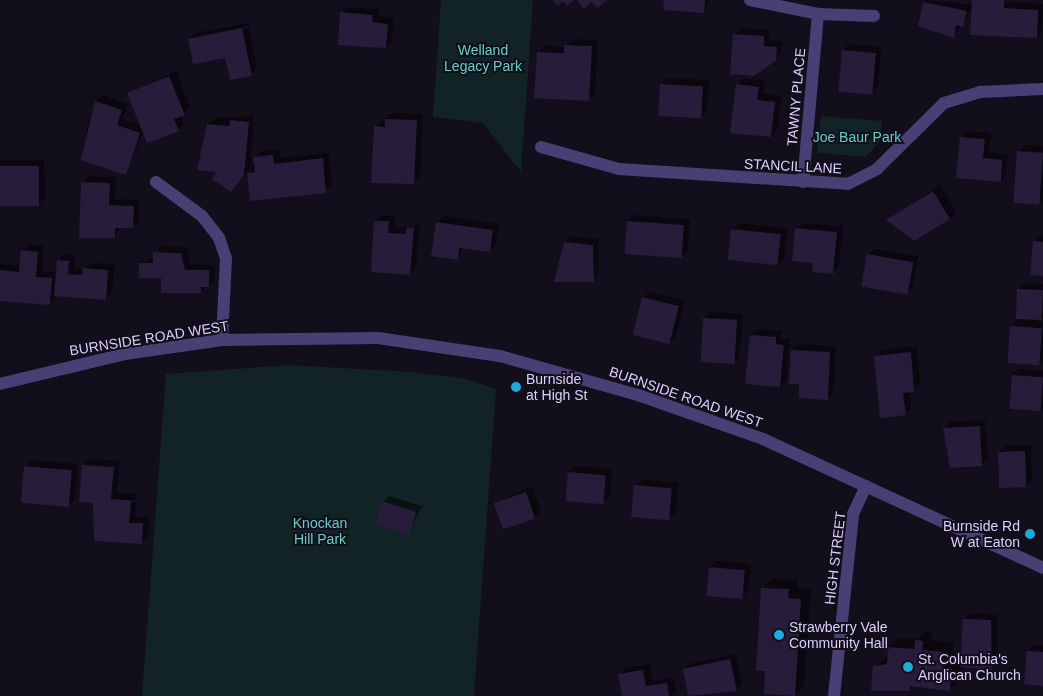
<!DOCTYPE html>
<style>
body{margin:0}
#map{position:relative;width:1043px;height:696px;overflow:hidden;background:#130e1c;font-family:Arial,sans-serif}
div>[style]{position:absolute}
.green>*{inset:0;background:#122325}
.shadow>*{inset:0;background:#0007}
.building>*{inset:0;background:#271d3b;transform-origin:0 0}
.minor>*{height:12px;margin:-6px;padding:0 6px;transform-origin:6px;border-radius:6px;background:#493f75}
.tertiary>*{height:12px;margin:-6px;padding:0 6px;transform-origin:6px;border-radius:6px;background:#493f75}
.dots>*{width:14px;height:14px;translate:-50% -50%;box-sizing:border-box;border:2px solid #130e1c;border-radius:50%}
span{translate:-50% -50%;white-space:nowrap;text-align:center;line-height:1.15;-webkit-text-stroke:4px #130e1c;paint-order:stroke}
.park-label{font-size:14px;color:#67cec3}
.street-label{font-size:14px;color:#dbd0f9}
.poi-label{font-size:14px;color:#dbd0f9}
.left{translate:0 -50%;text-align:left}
.right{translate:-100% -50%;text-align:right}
</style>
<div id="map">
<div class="green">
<i style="clip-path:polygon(441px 0,533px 0,521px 172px,483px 123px,433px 117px)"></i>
<i style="clip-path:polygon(821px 116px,882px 121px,880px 141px,866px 157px,817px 153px)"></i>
<i style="clip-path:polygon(290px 365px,412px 372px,467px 379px,496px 389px,474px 696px,142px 696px,166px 374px)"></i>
</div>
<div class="shadow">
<i style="clip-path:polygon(665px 0,710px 0,703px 12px)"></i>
<i style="clip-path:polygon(927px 0,973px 5px,973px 0,1043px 4px,1042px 30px,1036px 37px,971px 11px,953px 37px,924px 3px)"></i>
<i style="clip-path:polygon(348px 7px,378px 9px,379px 16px,394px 18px,392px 40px,385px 47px,341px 13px)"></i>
<i style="clip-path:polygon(evenodd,248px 23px,257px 68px,251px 75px,226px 56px,189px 40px,195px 33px,248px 23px,248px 26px,249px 28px,195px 39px,195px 37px,248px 26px)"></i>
<i style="clip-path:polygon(741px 28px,770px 30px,769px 40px,782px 41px,781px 53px,775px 59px,734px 35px)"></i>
<i style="clip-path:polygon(572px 39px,598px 40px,595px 93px,588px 100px,538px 53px,545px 46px,565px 47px)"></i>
<i style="clip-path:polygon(849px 44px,881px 47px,878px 87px,871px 93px,843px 50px)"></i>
<i style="clip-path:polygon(176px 71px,190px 107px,181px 115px,184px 123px,178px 130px,144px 131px,125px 173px,85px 134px,96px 101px,102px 95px,128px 104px,122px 119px,142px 125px,129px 93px)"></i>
<i style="clip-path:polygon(667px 78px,709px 80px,707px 111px,701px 117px,661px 84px)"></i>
<i style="clip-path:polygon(743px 78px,765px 81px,763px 94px,781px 96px,777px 130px,771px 136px,737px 85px)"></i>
<i style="clip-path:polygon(393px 113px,423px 114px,420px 177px,413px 183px,375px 127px)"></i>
<i style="clip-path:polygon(254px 116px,250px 168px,231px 191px,220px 171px,208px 124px,215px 118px)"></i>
<i style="clip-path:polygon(967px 131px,991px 133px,989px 152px,1008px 154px,1006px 174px,1000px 181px,961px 137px)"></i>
<i style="clip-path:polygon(1025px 145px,1043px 146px,1043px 204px,1018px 152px)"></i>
<i style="clip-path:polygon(279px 149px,280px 158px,329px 153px,332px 185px,325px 191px,248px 173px,261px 151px)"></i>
<i style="clip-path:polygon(0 160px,44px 160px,45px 198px,39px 204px,0 205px)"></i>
<i style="clip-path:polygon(89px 176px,116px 177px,115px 199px,139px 200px,139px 221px,132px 227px,121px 227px,114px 237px,82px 183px)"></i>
<i style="clip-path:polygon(940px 185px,956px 211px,950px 218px,914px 240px,888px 220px)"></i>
<i style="clip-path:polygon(382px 215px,395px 216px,394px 227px,408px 228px,420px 222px,416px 268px,410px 274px,376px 221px)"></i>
<i style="clip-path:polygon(634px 215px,690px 219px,688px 250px,681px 257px,628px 221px)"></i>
<i style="clip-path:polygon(444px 216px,499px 224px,496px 245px,489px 251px,464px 248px,457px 259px,433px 255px,438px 222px)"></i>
<i style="clip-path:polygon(738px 223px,787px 228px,784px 258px,777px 264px,732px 230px)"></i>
<i style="clip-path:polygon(803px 223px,843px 226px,839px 266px,833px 272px,814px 262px,796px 229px)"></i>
<i style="clip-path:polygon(1041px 235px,1043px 236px,1043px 275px,1034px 242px)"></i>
<i style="clip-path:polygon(571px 236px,598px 239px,599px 274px,593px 280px,565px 242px)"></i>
<i style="clip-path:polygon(28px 244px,43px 246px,42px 271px,57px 272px,58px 261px,65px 254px,75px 255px,74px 268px,84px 269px,91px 263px,114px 264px,112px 293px,105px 299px,56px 295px,49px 304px,0 300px,0 264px,21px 265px,22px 251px)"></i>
<i style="clip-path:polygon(161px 246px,187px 247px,191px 264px,215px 265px,215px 279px,200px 292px,141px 263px,154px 257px)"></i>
<i style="clip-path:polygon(875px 249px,918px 256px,913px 287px,907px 293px,868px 255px)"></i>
<i style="clip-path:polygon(1024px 283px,1043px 284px,1043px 319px,1032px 319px,1043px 322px,1043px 359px,1039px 364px,1011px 326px,1019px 318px,1018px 290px)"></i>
<i style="clip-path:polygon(649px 292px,685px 300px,676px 336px,670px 343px,643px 298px)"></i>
<i style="clip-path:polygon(710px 312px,743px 314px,739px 357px,733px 364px,704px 318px)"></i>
<i style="clip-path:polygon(758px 329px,782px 331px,781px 338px,790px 339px,786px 380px,780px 386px,751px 335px)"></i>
<i style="clip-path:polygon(798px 344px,836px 346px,833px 392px,827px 399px,801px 383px,792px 350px)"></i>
<i style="clip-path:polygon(917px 346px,920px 384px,910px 391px,911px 408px,905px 414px,875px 356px,882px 350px)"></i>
<i style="clip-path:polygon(1019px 369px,1043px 371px,1043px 411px,1013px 375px)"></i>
<i style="clip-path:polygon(985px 420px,988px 458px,981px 465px,944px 429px,950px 422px)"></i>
<i style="clip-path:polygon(1031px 445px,1032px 479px,1026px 486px,999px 452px,1005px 446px)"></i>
<i style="clip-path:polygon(90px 459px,119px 461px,117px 493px,137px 494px,135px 517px,149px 517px,148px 537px,141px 543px,94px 501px,81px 500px,83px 465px)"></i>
<i style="clip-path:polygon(31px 460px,78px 464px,75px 499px,69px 505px,25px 467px)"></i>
<i style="clip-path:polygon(575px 466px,612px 469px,610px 496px,604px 502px,569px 472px)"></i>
<i style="clip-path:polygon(642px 480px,678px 482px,676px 512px,669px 518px,635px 486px)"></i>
<i style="clip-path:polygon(532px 486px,541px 511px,534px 517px,496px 503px)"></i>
<i style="clip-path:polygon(389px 496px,422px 506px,408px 534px,383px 502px)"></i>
<i style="clip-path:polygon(717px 561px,751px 564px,748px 591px,742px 597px,710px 568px)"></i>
<i style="clip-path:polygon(772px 579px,798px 580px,797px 588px,811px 589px,804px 685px,795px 695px,767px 670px,762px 588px)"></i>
<i style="clip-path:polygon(971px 613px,997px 615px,998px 662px,991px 668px,961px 666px,959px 680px,950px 690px,914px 685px,909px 690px,875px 666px,888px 656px,889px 647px,899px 638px,917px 639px,925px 631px,932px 632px,931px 641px,953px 642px,952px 659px,962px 659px,965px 619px)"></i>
<i style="clip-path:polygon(1034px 645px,1043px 646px,1043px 685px,1028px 651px)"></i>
<i style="clip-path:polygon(736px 654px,742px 684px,736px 690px,690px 696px,684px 670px,691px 663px)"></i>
<i style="clip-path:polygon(650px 664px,652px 681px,673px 677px,676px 691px,671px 696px,623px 696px,619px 674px,626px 668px)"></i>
</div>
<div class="building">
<i style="clip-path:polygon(553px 0,574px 0,567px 6px,563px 1px,557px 6px)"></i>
<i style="clip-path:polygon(577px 0,607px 0,597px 8px,592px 2px,584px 9px)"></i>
<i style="clip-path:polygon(664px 0,705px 0,704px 13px,663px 10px)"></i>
<i style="clip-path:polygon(972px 0,1004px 0,1004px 8px,1038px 10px,1037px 38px,970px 35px)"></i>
<i style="clip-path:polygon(923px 2px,967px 11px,963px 27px,956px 25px,954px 38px,918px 26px)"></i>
<i style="clip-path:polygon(340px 12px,372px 15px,373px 22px,388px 24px,386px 48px,338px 45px)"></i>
<i style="clip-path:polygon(242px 28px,252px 76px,230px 80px,225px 58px,193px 64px,188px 39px)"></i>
<i style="clip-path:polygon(733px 34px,764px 36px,764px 46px,777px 47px,776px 60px,754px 76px,730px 74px)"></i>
<i style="clip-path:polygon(564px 45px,592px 46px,589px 101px,534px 98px,537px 52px,564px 53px)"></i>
<i style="left:842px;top:50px;width:34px;height:42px;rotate:5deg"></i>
<i style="clip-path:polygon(169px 76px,185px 115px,174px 119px,179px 131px,147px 143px,127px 93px)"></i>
<i style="left:660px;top:84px;width:43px;height:32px;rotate:3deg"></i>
<i style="clip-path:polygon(736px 84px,759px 87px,757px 100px,775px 102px,771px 137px,730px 133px)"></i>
<i style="clip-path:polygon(95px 101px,122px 110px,117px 125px,140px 133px,126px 175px,81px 160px)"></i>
<i style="clip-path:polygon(385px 119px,417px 120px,414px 184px,371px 183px,374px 126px,385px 127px)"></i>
<i style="clip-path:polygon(230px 120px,249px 122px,244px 175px,231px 192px,212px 179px,217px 172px,197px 170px,207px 124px,229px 126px)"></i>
<i style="clip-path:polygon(960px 137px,985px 139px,983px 158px,1002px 160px,1001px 182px,956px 178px)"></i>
<i style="left:1017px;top:151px;width:26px;height:52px;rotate:4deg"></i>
<i style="clip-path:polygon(273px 155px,274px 164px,323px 158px,326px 193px,250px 201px,247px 173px,255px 172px,253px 157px)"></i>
<i style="left:0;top:166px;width:39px;height:40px"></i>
<i style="clip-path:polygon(81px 182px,110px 183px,109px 205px,134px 206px,133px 228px,115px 228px,115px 238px,79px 238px)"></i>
<i style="clip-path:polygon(933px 191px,950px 219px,914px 241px,886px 220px)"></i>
<i style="clip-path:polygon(374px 221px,389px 221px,388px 233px,406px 234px,406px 229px,414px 227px,410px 275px,371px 272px)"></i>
<i style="left:627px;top:221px;width:57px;height:33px;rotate:4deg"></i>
<i style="clip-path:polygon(436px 222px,493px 230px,490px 252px,459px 248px,458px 260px,431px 256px)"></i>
<i style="clip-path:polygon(795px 228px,837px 232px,833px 274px,812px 272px,813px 263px,792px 261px)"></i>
<i style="left:731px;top:229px;width:50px;height:31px;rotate:6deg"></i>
<i style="clip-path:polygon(1033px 241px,1043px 242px,1043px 276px,1030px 275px)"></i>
<i style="clip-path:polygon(564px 242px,593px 245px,594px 282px,554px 282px)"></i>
<i style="clip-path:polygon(21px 250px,38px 252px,36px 277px,52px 278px,50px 305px,0 301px,0 270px,19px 272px)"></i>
<i style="clip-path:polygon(153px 252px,181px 253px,185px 270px,209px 270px,209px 287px,201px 287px,201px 293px,161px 293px,161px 278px,139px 278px,139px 263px,153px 263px)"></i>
<i style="left:867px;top:254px;width:47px;height:33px;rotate:10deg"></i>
<i style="clip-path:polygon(57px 260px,69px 261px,68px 274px,82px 275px,83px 268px,108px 270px,106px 300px,54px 296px)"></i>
<i style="left:1017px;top:289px;width:26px;height:30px;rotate:2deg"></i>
<i style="left:642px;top:297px;width:38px;height:39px;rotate:14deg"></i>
<i style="left:703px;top:318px;width:34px;height:44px;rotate:3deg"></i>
<i style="left:1010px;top:326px;width:32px;height:37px;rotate:4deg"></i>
<i style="clip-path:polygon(750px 335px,776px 337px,776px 344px,784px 345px,780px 387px,745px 384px)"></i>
<i style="clip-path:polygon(791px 350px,830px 352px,828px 400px,799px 398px,799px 384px,789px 384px)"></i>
<i style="clip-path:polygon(911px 352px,914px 392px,903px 393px,906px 415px,880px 418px,874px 356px)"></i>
<i style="left:1012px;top:375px;width:31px;height:34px;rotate:4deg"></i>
<i style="clip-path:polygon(980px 426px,982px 466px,950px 468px,943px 428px)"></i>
<i style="left:1025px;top:451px;width:36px;height:27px;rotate:88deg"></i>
<i style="clip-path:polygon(82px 465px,114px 467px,111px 499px,138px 501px,131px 502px,129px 523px,143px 523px,142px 544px,94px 541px,93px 503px,79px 502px)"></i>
<i style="left:24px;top:466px;width:48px;height:37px;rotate:5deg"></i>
<i style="left:568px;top:472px;width:38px;height:29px;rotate:5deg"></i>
<i style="left:634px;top:485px;width:38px;height:32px;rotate:5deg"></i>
<i style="left:526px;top:492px;width:28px;height:34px;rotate:71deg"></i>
<i style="left:382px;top:501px;width:36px;height:25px;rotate:18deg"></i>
<i style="left:709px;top:567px;width:36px;height:29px;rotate:5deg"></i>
<i style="clip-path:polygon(761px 588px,789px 589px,788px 598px,801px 599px,795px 696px,764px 694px,765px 671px,756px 671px)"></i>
<i style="clip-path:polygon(963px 619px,991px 620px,992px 670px,960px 667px)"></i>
<i style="clip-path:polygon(915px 640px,923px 641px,922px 650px,944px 652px,943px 668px,952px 668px,950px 691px,910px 686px,910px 691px,871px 691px,873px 666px,887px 664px,888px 647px,914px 649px)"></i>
<i style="clip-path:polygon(1027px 651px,1043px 652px,1043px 686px,1024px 684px)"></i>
<i style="clip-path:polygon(730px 659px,737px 691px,688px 696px,683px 669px)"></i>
<i style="clip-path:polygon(643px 670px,646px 686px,667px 683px,669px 696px,622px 696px,618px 674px)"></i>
</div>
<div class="minor">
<i style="left:750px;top:0;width:69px;rotate:11.6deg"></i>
<i style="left:818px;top:14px;width:56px;rotate:2deg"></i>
<i style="left:541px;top:147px;width:81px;rotate:15.8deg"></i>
<i style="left:619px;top:169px;width:229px;rotate:3.7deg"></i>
<i style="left:848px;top:184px;width:33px;rotate:-27deg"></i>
<i style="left:877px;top:169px;width:94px;rotate:-44.6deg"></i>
<i style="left:944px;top:103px;width:38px;rotate:-17deg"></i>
<i style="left:980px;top:92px;width:63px;rotate:-2.7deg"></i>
<i style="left:156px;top:182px;width:57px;rotate:36.5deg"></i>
<i style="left:202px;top:216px;width:28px;rotate:52deg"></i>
<i style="left:219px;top:238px;width:21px;rotate:71deg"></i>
<i style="left:226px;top:258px;width:82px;rotate:92.8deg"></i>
<i style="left:803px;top:182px;width:169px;rotate:-84.9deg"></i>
<i style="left:834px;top:696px;width:183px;rotate:-84deg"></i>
<i style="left:853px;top:514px;width:31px;rotate:-65deg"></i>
</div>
<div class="tertiary">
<i style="left:0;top:384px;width:129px;rotate:-13.5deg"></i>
<i style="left:125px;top:354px;width:98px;rotate:-8.2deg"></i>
<i style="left:222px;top:340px;width:156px;rotate:-0.7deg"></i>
<i style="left:378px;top:338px;width:123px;rotate:8.4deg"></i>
<i style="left:500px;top:356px;width:143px;rotate:15.8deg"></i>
<i style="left:638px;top:395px;width:133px;rotate:19.4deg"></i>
<i style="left:763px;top:439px;width:308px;rotate:24.7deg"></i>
</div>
<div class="dots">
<i style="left:516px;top:387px;background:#1eaad7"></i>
<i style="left:1030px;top:534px;background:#1eaad7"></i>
<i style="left:779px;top:635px;background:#1eaad7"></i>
<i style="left:908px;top:667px;background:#1eaad7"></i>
</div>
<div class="park-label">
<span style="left:483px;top:58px">Welland<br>Legacy Park</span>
<span style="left:857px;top:137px">Joe Baur Park</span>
<span style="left:320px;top:531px">Knockan<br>Hill Park</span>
</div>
<div class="street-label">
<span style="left:796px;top:97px;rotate:-85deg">TAWNY PLACE</span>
<span style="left:793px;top:166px;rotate:3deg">STANCIL LANE</span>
<span style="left:149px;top:338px;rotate:-9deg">BURNSIDE ROAD WEST</span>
<span style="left:686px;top:397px;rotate:19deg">BURNSIDE ROAD WEST</span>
<span style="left:835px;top:558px;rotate:-83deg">HIGH STREET</span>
</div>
<div class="poi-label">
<span class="left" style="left:526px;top:387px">Burnside<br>at High St</span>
<span class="right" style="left:1020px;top:534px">Burnside Rd<br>W at Eaton</span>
<span class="left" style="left:789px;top:635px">Strawberry Vale<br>Community Hall</span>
<span class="left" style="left:918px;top:667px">St. Columbia's<br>Anglican Church</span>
</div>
</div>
